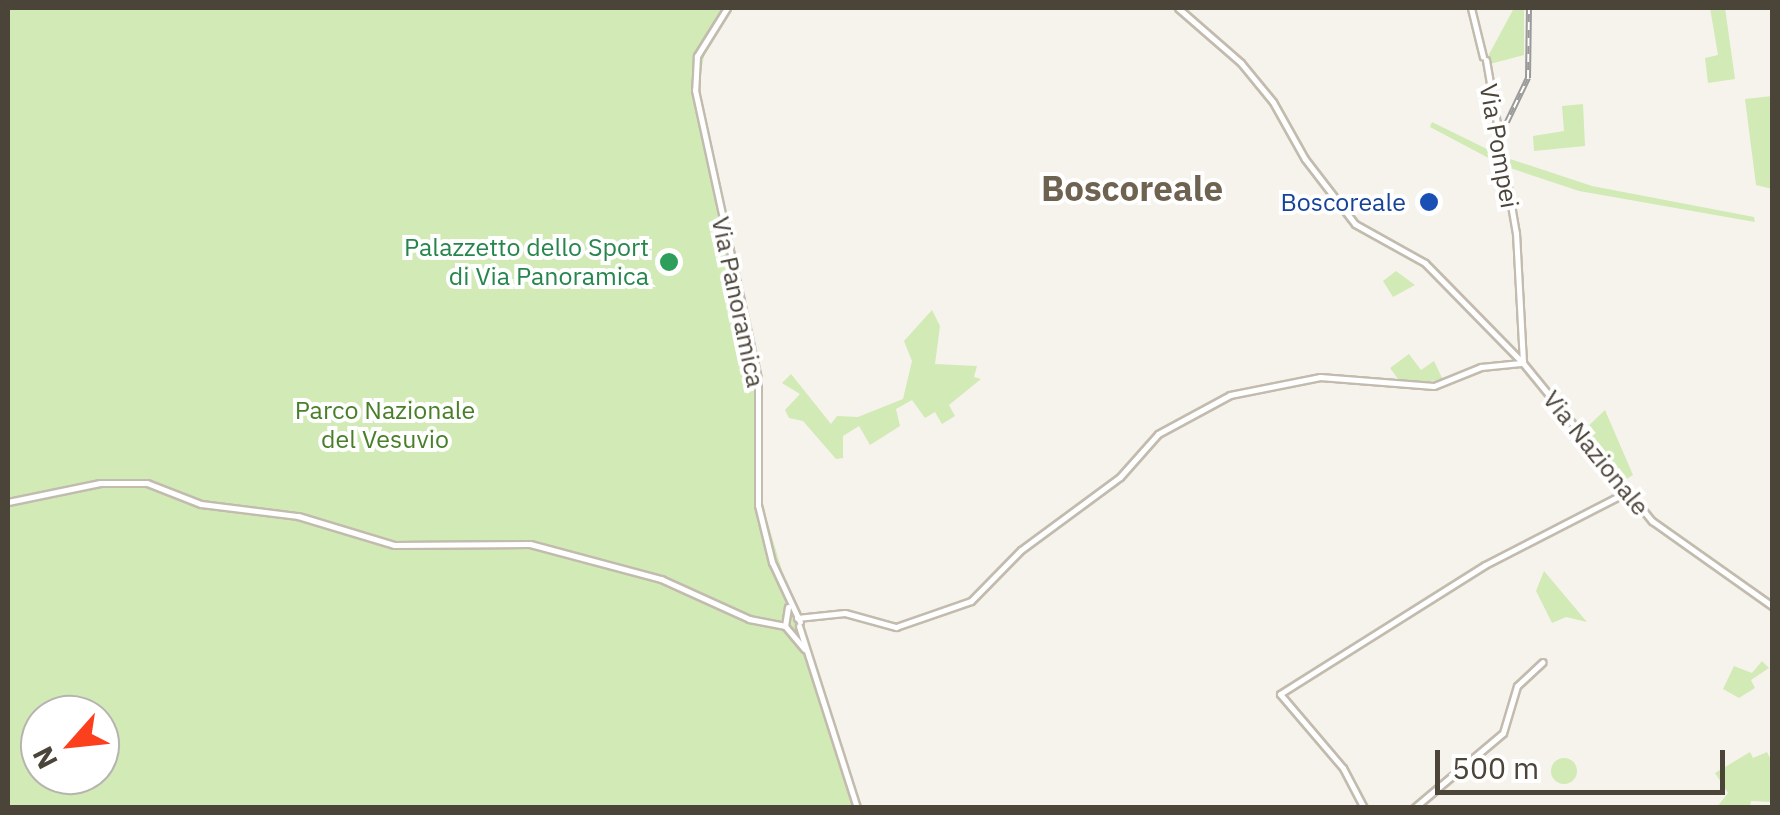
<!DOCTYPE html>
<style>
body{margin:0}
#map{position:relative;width:1780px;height:815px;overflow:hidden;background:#f6f3ec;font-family:"IBM Plex Sans",sans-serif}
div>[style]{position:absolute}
.green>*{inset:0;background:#d2eab5}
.round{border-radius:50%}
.roads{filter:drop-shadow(2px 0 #c2bbae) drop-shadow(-2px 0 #c2bbae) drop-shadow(0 2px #c2bbae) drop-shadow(0 -2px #c2bbae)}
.minor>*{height:5px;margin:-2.5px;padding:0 2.5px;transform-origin:2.5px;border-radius:2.5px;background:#fff}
.rail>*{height:6px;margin-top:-3px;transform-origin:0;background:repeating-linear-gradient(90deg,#fff 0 8px,#9a9a9a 0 16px);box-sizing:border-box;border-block:2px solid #9a9a9a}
.dots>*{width:28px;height:28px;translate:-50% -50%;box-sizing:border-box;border:5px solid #fff;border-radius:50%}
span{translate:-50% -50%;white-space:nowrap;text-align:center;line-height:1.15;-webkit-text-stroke:8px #fff;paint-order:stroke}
.street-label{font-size:25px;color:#4b4439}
.transit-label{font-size:25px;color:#164399}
.right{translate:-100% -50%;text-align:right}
.leisure-label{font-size:25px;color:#27864d}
.park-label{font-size:25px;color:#4a7f2a}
.district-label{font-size:35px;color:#6e6250;font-weight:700}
.frame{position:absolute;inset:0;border:10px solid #4b4439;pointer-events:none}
.north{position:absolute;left:20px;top:695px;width:100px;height:100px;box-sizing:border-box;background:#fff;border:2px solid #b7b4b0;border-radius:50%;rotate:243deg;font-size:28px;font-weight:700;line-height:40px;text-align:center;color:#4b4439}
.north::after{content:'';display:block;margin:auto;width:35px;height:45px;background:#fc3f1d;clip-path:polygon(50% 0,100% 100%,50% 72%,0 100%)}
.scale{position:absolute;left:1435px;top:750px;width:290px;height:45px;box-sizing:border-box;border:5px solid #4b4439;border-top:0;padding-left:12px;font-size:30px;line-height:35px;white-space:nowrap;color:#4b4439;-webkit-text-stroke:8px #fff;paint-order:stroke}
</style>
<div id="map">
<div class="green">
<i style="clip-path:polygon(evenodd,8px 8px,732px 8px,706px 47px,697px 91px,762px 374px,762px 503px,791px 601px,804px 618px,802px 632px,859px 807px,8px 807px,8px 8px,40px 715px,100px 715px,100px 775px,40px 775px,40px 715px)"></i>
<i style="clip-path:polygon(1514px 8px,1524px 8px,1524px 55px,1490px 64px,1487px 58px)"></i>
<i style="clip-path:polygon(1710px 8px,1725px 8px,1735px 79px,1708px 83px,1705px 58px,1718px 55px)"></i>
<i style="clip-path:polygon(1772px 96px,1772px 189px,1756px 185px,1745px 99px)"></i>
<i style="clip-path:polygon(1583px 104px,1585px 146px,1534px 151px,1533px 136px,1564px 131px,1562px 106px)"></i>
<i style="clip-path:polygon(1432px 122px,1497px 154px,1498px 163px,1430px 127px)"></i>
<i style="clip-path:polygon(1504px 157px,1592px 186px,1754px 217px,1755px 222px,1579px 191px,1504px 166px)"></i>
<i style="clip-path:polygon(1396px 271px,1415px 285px,1393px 297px,1383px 281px)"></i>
<i style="clip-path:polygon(932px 310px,940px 326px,935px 364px,977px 366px,974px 377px,981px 379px,949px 405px,955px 416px,942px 424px,935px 412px,925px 418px,912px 400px,896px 409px,900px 426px,870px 445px,859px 426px,843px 436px,843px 458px,836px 459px,803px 421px,789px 418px,785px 410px,800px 394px,782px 383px,791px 374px,831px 424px,837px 416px,858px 417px,903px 399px,912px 361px,904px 341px)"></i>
<i style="clip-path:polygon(1409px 354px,1421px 370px,1434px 361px,1443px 380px,1401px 383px,1390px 368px)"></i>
<i style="clip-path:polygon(1605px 410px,1633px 475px,1623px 481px,1582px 432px)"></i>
<i style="clip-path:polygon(1544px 571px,1587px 622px,1566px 617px,1552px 623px,1536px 591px)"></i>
<i style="clip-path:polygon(1762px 661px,1769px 668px,1751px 680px,1755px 688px,1739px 698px,1723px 689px,1734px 666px,1752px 673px)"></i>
<i style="clip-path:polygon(1750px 752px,1753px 758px,1767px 752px,1772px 762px,1772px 807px,1771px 802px,1751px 801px,1750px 807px,1717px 807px,1728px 793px,1715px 773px)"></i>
<i class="round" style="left:1551px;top:758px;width:26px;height:26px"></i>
</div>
<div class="roads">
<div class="minor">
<i style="left:727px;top:8px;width:57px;rotate:122deg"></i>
<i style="left:697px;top:56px;width:34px;rotate:93deg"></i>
<i style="left:695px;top:90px;width:295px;rotate:77.7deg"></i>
<i style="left:758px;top:378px;width:127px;rotate:90deg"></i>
<i style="left:758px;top:505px;width:59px;rotate:76.2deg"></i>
<i style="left:772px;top:562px;width:66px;rotate:65deg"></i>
<i style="left:1178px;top:8px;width:84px;rotate:41.1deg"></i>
<i style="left:1241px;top:63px;width:50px;rotate:50.6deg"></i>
<i style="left:1273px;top:102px;width:65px;rotate:60.7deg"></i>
<i style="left:1305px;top:159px;width:82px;rotate:52.4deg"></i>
<i style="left:1355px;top:224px;width:80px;rotate:29.1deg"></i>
<i style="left:1425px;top:263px;width:140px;rotate:45.6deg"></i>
<i style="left:1523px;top:363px;width:204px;rotate:50.8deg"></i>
<i style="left:1652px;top:521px;width:147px;rotate:35.3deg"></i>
<i style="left:1471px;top:8px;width:50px;rotate:76.2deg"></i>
<i style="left:1486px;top:60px;width:176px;rotate:80.2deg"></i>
<i style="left:1516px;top:233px;width:130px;rotate:86.9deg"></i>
<i style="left:8px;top:502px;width:94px;rotate:-11.7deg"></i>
<i style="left:100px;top:483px;width:47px"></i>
<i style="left:147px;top:483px;width:58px;rotate:21.3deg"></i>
<i style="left:201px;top:504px;width:98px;rotate:7.1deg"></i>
<i style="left:298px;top:516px;width:100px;rotate:16.8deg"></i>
<i style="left:394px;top:545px;width:136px;rotate:-0.4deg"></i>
<i style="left:530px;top:544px;width:136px;rotate:15deg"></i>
<i style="left:661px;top:579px;width:97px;rotate:24.4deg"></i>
<i style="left:749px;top:619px;width:37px;rotate:11deg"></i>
<i style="left:788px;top:607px;width:19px;rotate:99deg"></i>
<i style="left:785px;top:626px;width:30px;rotate:50deg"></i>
<i style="left:797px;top:618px;width:48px;rotate:-5.9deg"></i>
<i style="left:845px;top:613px;width:53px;rotate:15.4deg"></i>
<i style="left:896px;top:627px;width:79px;rotate:-19.1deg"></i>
<i style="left:971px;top:601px;width:71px;rotate:-45.6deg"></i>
<i style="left:1021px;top:550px;width:123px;rotate:-36.4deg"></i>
<i style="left:1120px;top:477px;width:57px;rotate:-48.5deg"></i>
<i style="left:1158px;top:434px;width:82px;rotate:-28.4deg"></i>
<i style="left:1230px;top:395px;width:92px;rotate:-11.3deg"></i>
<i style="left:1320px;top:377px;width:114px;rotate:4.5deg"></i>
<i style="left:1434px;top:386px;width:51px;rotate:-22deg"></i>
<i style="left:1481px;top:367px;width:40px;rotate:-5.7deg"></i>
<i style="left:799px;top:626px;width:191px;rotate:72.3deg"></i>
<i style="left:1364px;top:808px;width:45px;rotate:-117.7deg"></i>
<i style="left:1343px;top:768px;width:97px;rotate:-130.4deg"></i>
<i style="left:1280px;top:694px;width:242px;rotate:-32.2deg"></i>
<i style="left:1485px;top:565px;width:162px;rotate:-27.2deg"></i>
<i style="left:1414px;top:808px;width:116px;rotate:-40.1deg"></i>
<i style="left:1503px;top:733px;width:49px;rotate:-73.4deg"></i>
<i style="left:1517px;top:686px;width:35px;rotate:-43deg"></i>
</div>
</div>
<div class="rail">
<i style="left:1507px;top:122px;width:49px;rotate:-64.5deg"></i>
<i style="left:1528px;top:78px;width:70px;rotate:-89.2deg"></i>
</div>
<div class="dots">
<i style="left:1429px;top:202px;background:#1a4fb4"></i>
<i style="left:669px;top:262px;background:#2e9e5b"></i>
</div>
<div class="street-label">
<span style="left:1499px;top:146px;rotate:80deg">Via Pompei</span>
<span style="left:738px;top:302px;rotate:78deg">Via Panoramica</span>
<span style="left:1596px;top:453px;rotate:51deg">Via Nazionale</span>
</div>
<div class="transit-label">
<span class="right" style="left:1406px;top:202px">Boscoreale</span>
</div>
<div class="leisure-label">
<span class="right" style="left:649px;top:262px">Palazzetto dello Sport<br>di Via Panoramica</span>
</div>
<div class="park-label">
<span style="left:385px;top:425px">Parco Nazionale<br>del Vesuvio</span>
</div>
<div class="district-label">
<span style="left:1132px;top:188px">Boscoreale</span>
</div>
<div class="frame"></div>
<div class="north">N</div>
<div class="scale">500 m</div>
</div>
